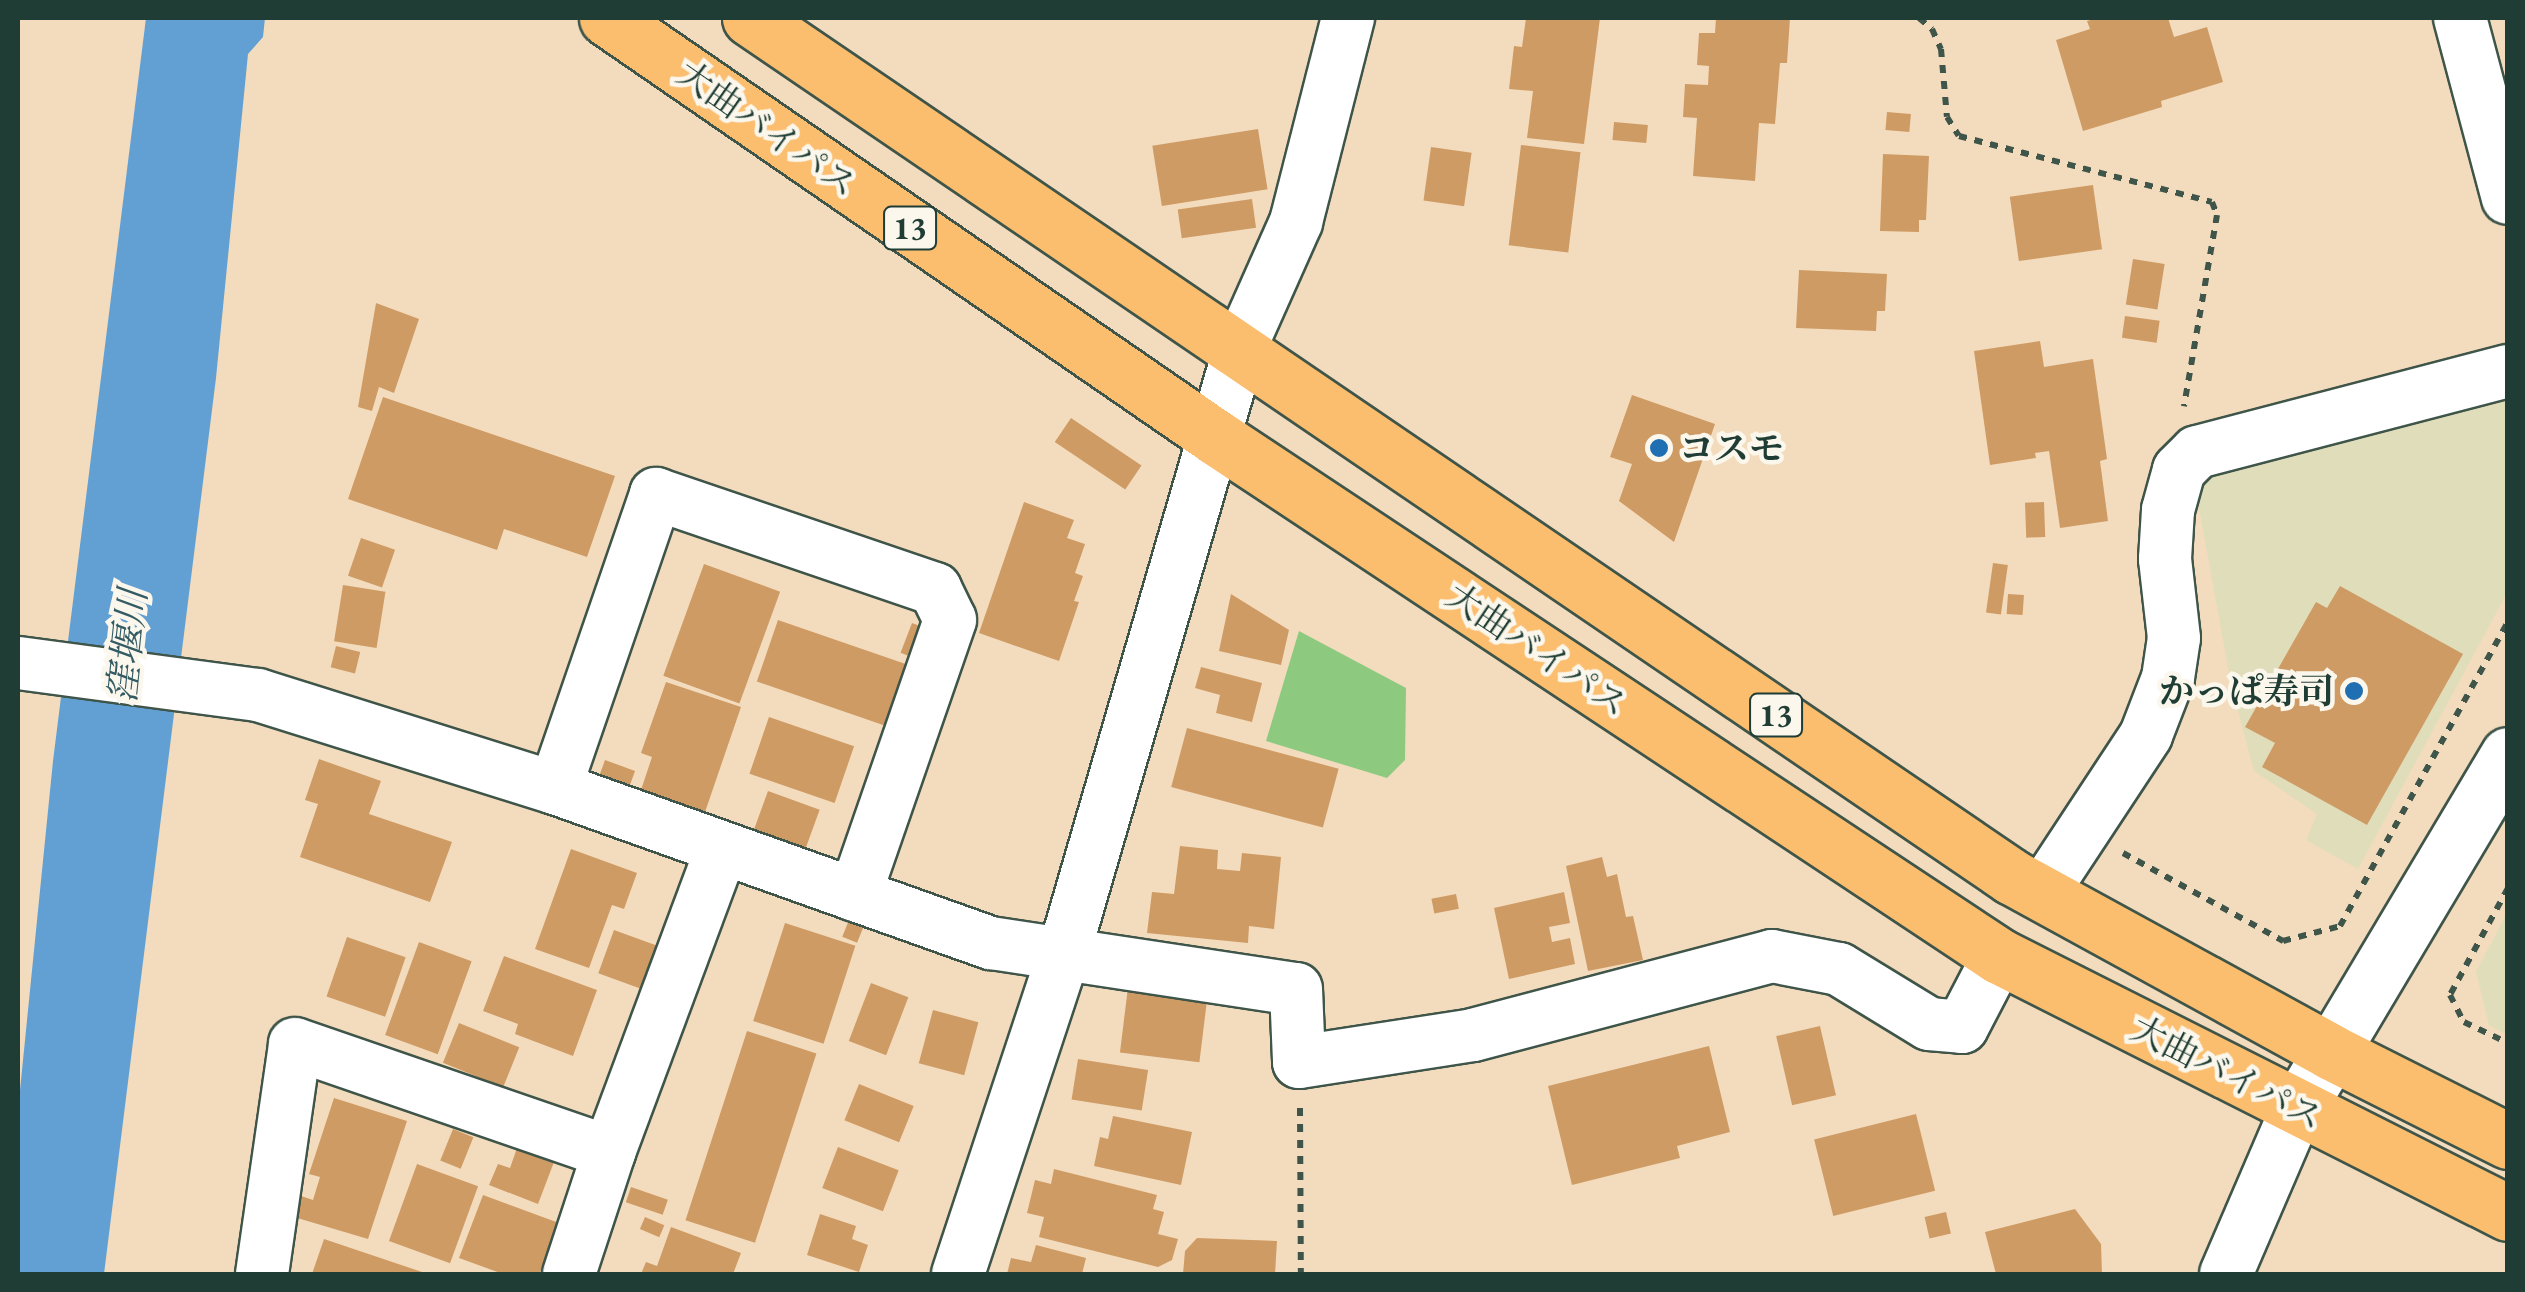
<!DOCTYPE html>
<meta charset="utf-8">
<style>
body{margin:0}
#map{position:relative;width:2525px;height:1292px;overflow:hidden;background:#f3dcbd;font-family:"EB Garamond","Noto Serif JP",serif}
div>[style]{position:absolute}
.built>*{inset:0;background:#e0ddbb}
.green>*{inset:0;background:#8dca80}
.water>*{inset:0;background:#62a0d4}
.building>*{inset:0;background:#cf9b64;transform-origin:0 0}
.path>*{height:6px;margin-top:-3px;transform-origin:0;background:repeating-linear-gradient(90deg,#3f5549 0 8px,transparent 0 16px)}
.roads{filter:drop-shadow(2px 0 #3f5549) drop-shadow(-2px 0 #3f5549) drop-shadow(0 2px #3f5549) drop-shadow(0 -2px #3f5549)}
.minor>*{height:52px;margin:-26px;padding:0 26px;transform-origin:26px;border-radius:26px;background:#fff}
.tertiary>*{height:55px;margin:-27.5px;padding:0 27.5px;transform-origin:27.5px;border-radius:27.5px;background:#fff}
.trunk>*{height:55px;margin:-27.5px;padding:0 27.5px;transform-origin:27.5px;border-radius:27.5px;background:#fbbd6e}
.dots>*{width:28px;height:28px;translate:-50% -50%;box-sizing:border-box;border:5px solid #fbf7ec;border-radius:50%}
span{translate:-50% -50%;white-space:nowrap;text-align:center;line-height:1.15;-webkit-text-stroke:9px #fbf7ec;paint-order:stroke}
.shield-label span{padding:2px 8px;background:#fbf7ec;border:2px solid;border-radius:8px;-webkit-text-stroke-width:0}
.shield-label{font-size:32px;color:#1f3d34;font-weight:700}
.street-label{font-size:35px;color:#1f3d34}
.poi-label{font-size:35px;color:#1f3d34;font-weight:700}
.left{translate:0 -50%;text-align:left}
.right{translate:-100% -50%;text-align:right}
.water-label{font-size:38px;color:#335b64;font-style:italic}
.frame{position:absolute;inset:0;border:20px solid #1f3d34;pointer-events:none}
</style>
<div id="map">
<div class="built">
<i style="clip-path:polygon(2507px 388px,2507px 593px,2358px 869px,2306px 840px,2317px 814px,2254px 771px,2231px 684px,2197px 497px,2206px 479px,2221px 471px)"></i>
<i style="clip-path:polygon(2507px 913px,2507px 1035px,2489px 1025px,2476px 972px)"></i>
</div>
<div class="green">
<i style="clip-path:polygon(1299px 631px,1406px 688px,1405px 760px,1387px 778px,1266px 741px)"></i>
</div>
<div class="water">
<i style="clip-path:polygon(146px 18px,265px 18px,263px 37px,248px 54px,216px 378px,104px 1274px,18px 1274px,18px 1110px,53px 761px)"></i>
</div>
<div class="building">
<i style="clip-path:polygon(1526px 18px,1600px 18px,1584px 144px,1527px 138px,1533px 91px,1509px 89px,1514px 46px,1522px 47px)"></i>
<i style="clip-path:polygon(1716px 18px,1790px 18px,1787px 63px,1780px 63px,1775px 124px,1759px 123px,1755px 181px,1693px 176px,1697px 118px,1683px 117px,1685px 84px,1708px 85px,1709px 66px,1697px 65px,1699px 33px,1715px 33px)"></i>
<i style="clip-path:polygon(2098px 18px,2168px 18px,2174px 37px,2207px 27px,2223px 82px,2161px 101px,2162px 107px,2083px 131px,2056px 40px,2090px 29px,2087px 21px)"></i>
<i style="left:1887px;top:112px;width:24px;height:18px;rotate:5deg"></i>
<i style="left:1614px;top:122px;width:34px;height:18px;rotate:5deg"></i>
<i style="left:1258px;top:129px;width:61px;height:107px;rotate:81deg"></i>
<i style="left:1521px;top:145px;width:60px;height:101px;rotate:7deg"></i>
<i style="left:1431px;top:147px;width:41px;height:54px;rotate:8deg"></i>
<i style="clip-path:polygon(1883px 154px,1929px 156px,1926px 220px,1919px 220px,1919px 232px,1880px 231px)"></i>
<i style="left:2093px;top:185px;width:65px;height:84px;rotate:82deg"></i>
<i style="left:1252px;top:199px;width:29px;height:75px;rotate:82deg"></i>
<i style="left:2133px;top:259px;width:32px;height:46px;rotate:9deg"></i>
<i style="clip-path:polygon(1799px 270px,1887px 274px,1885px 311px,1877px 311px,1876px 331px,1796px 328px)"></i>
<i style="clip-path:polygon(376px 303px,419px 319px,394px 393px,379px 387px,372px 411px,358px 407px)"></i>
<i style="left:2125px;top:316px;width:35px;height:22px;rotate:8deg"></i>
<i style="clip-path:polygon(2040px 341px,2044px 367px,2093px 359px,2107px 459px,2100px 461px,2108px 521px,2060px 528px,2049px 451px,2035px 453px,2036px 458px,1990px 465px,1974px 351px)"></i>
<i style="clip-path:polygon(1632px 395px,1715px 424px,1674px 542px,1619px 501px,1632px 464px,1610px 457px)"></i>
<i style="clip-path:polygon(383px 397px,615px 476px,587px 557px,504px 529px,497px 550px,348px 499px)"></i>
<i style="left:1071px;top:418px;width:85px;height:29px;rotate:34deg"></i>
<i style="clip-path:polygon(1024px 502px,1074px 520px,1067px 538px,1085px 544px,1075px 573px,1083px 576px,1074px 601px,1079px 602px,1059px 661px,979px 633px)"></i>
<i style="left:2044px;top:502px;width:35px;height:19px;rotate:88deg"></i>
<i style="left:361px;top:538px;width:36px;height:40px;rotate:19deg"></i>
<i style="left:1993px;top:563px;width:15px;height:50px;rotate:8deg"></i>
<i style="left:704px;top:564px;width:81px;height:119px;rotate:20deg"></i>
<i style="left:343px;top:585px;width:43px;height:57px;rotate:9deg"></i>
<i style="clip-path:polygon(2340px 586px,2463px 654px,2367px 825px,2262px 767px,2275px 743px,2245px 727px,2316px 602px,2327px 608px)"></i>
<i style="clip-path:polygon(1231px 594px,1289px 630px,1281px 665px,1219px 651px)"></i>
<i style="left:2008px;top:594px;width:16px;height:20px;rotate:4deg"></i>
<i style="left:778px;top:620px;width:145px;height:65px;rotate:19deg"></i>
<i style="left:912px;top:623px;width:17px;height:32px;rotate:21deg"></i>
<i style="left:336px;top:646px;width:25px;height:22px;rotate:14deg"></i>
<i style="clip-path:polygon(1201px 667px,1262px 683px,1252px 722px,1216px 713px,1220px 695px,1195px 688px)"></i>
<i style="clip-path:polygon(666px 682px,741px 707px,703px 818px,639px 796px,652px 757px,641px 753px)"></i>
<i style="left:769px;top:717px;width:90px;height:60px;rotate:19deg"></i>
<i style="left:1187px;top:728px;width:157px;height:61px;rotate:15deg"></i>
<i style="clip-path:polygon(319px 759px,381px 781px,369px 814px,452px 842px,430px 902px,300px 857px,318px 804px,305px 800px)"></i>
<i style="left:605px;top:760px;width:32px;height:18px;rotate:20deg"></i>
<i style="left:768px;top:791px;width:55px;height:45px;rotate:20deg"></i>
<i style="clip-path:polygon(1180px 846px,1218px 850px,1217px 869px,1240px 871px,1242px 853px,1281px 857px,1274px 929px,1249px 926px,1248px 943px,1147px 933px,1152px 892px,1174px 894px)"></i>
<i style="clip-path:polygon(571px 849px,637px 873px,624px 909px,612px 905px,589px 968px,535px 949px)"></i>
<i style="clip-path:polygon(1602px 857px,1607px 877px,1617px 874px,1626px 917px,1633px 916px,1643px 960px,1588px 971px,1566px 866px)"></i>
<i style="clip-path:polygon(1564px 892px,1570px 923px,1549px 927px,1552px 942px,1570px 938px,1575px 964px,1509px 979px,1494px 908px)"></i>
<i style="left:1456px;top:894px;width:15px;height:25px;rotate:79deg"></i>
<i style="left:849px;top:920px;width:16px;height:18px;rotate:22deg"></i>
<i style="left:785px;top:923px;width:74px;height:103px;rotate:18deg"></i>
<i style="left:614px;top:930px;width:49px;height:46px;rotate:20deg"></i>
<i style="left:347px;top:937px;width:62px;height:63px;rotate:19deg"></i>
<i style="left:419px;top:942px;width:56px;height:99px;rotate:20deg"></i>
<i style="clip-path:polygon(504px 956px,597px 990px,573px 1056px,515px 1034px,518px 1024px,483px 1011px)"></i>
<i style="left:1129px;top:979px;width:80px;height:74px;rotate:7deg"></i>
<i style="left:871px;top:983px;width:40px;height:62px;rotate:21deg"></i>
<i style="left:933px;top:1010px;width:47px;height:55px;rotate:15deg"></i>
<i style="left:459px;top:1023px;width:65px;height:43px;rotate:22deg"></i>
<i style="left:1820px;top:1026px;width:71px;height:45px;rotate:77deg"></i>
<i style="left:747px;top:1031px;width:73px;height:199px;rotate:18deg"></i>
<i style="clip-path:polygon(1709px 1046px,1730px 1132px,1677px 1146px,1680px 1158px,1572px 1185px,1548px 1086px)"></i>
<i style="left:1078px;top:1059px;width:71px;height:41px;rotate:9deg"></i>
<i style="left:859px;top:1084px;width:59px;height:39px;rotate:22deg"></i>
<i style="clip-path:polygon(334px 1098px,407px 1121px,368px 1239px,294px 1217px,301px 1196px,313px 1200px,320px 1177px,309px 1174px)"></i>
<i style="left:1916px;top:1114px;width:79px;height:105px;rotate:76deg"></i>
<i style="clip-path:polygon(1113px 1116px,1192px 1132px,1181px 1185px,1094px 1166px,1100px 1137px,1108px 1139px)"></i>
<i style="left:453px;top:1129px;width:22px;height:34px;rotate:22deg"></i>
<i style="left:838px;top:1147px;width:65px;height:44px;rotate:21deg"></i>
<i style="clip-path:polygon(517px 1148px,554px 1162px,538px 1204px,489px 1185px,498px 1164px,510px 1168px)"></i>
<i style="left:417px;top:1164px;width:65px;height:82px;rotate:20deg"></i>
<i style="clip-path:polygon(1054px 1169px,1157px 1195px,1153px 1209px,1164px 1212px,1158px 1234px,1178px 1239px,1172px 1260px,1158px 1267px,1039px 1237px,1044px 1217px,1027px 1213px,1035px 1180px,1051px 1184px)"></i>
<i style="left:631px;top:1187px;width:39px;height:16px;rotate:19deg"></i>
<i style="clip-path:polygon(483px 1195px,559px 1223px,539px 1274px,503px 1274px,459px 1258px)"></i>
<i style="clip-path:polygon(2075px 1209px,2101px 1244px,2102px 1274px,1996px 1274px,1985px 1232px)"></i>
<i style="left:1946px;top:1212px;width:22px;height:22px;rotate:77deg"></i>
<i style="clip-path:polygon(820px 1214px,856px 1226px,852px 1239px,868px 1245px,859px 1272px,807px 1255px)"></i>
<i style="left:645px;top:1217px;width:21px;height:13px;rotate:23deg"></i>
<i style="clip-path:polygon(671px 1227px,741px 1253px,733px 1274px,641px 1274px,646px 1262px,657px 1266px)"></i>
<i style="clip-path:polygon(1197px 1238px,1277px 1241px,1275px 1274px,1183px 1274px,1185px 1251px)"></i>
<i style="clip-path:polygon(324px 1239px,428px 1274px,312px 1274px)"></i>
<i style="clip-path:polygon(1036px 1245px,1086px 1258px,1082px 1274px,1007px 1274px,1011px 1258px,1031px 1262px)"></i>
</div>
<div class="path">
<i style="left:1919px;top:18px;width:17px;rotate:40deg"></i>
<i style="left:1932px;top:29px;width:22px;rotate:66deg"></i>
<i style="left:1941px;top:49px;width:68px;rotate:85deg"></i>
<i style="left:1947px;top:117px;width:22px;rotate:58deg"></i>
<i style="left:1959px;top:136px;width:261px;rotate:14.6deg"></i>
<i style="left:2212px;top:202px;width:14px;rotate:69deg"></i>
<i style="left:2217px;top:215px;width:194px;rotate:99.8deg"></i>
<i style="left:2123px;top:853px;width:183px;rotate:28.8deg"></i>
<i style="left:2283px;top:941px;width:59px;rotate:-14.7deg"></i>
<i style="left:2340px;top:926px;width:347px;rotate:-61.1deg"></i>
<i style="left:2508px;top:888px;width:122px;rotate:118.5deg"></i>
<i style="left:2450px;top:995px;width:30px;rotate:63deg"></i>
<i style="left:2464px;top:1022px;width:49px;rotate:25.5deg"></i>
<i style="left:1300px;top:1108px;width:166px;rotate:89.7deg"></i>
</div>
<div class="roads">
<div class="minor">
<i style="left:2460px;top:18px;width:186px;rotate:75.1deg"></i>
<i style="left:18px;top:663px;width:242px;rotate:7.6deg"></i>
<i style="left:258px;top:695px;width:311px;rotate:17.4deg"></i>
<i style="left:555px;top:788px;width:463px;rotate:19.6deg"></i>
<i style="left:991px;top:943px;width:308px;rotate:8.6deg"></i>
<i style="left:1296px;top:989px;width:73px;rotate:87.6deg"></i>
<i style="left:1299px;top:1062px;width:176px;rotate:-8.8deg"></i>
<i style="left:1473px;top:1035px;width:309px;rotate:-14.8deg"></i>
<i style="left:1772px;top:956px;width:68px;rotate:11deg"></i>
<i style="left:1839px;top:969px;width:105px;rotate:31.4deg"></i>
<i style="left:1929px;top:1024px;width:33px;rotate:5deg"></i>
<i style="left:1962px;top:1027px;width:80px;rotate:-62.5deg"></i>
<i style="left:555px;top:788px;width:311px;rotate:-71deg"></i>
<i style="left:656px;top:494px;width:295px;rotate:18.8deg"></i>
<i style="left:935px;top:589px;width:34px;rotate:64deg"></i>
<i style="left:950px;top:620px;width:291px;rotate:109.1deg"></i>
<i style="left:2042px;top:893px;width:189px;rotate:-56.6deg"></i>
<i style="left:2146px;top:735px;width:61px;rotate:-68.9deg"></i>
<i style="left:2168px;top:678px;width:40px;rotate:-81.5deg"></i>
<i style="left:2174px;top:638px;width:80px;rotate:-96.5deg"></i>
<i style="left:2165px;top:559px;width:49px;rotate:-86.5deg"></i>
<i style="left:2168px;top:510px;width:41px;rotate:-74.6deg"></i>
<i style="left:2179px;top:470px;width:25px;rotate:-45deg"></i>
<i style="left:2197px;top:452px;width:321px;rotate:-14.6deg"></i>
<i style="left:262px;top:1274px;width:232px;rotate:-81.8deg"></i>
<i style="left:295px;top:1044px;width:332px;rotate:19deg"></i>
<i style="left:569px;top:1274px;width:128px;rotate:-71.8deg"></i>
<i style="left:609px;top:1152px;width:324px;rotate:-69.6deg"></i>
<i style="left:958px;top:1274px;width:338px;rotate:-71.7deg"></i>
<i style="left:1064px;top:953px;width:630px;rotate:-73.78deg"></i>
<i style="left:1240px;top:348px;width:138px;rotate:-66deg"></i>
<i style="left:1296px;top:222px;width:211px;rotate:-75.7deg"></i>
<i style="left:2226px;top:1274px;width:180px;rotate:-66.7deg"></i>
</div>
<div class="tertiary">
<i style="left:2297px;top:1109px;width:412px;rotate:-59.2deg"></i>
</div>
<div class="trunk">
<i style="left:607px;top:18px;width:737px;rotate:34.55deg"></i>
<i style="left:1214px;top:436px;width:942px;rotate:33.52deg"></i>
<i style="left:1999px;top:956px;width:570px;rotate:26.79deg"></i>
<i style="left:750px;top:18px;width:1527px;rotate:34.24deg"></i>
<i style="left:2012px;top:877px;width:364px;rotate:28.7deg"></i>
<i style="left:2331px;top:1052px;width:198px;rotate:26.7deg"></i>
</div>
</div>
<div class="dots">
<i style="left:1659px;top:448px;background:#1f6fb2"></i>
<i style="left:2354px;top:691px;background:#1f6fb2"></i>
</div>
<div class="shield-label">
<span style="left:910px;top:228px">13</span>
<span style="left:1776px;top:715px">13</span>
</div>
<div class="street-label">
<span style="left:767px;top:129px;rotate:35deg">大曲バイパス</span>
<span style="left:1537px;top:650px;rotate:34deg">大曲バイパス</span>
<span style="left:2227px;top:1073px;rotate:27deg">大曲バイパス</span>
</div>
<div class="poi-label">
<span class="left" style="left:1679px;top:448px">コスモ</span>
<span class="right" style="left:2334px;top:691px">かっぱ寿司</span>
</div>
<div class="water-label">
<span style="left:127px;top:646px;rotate:-84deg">窪堰川</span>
</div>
<div class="frame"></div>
</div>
